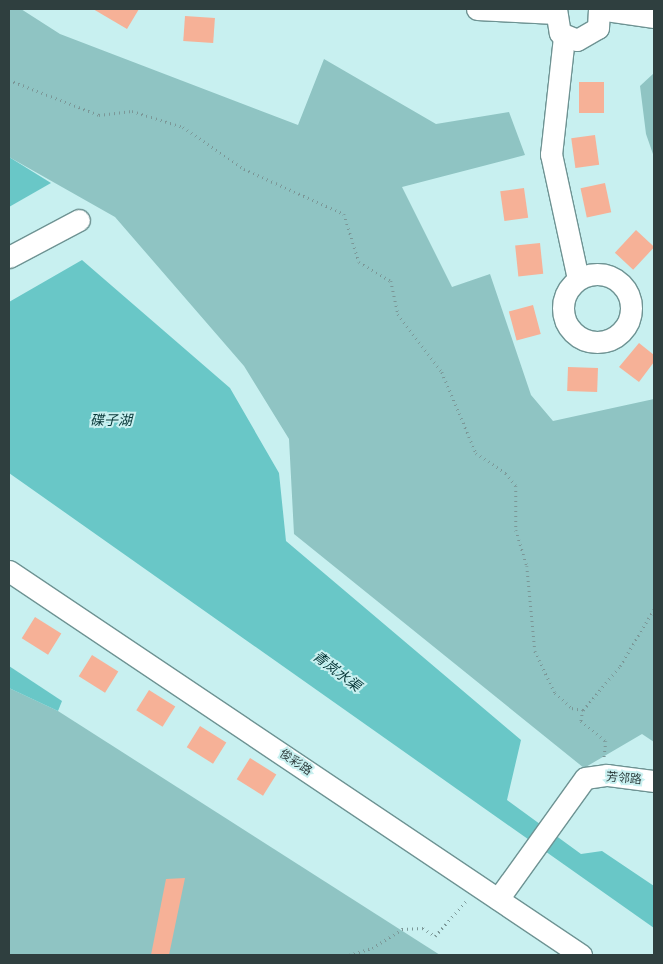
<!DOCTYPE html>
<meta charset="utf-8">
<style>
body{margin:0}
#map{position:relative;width:663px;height:964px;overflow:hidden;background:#c8f0f0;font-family:"IBM Plex Serif","Noto Sans SC",serif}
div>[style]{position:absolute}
.green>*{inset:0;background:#8fc4c3}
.water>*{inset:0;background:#69c7c7}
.building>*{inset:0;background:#f6b197;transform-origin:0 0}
.path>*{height:2.5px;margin-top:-1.25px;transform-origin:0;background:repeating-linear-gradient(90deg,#7b9797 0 1px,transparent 0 5px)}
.roads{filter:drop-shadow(1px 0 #6e9393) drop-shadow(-1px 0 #6e9393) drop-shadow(0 1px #6e9393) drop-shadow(0 -1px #6e9393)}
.minor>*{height:21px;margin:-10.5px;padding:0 10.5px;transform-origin:10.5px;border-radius:10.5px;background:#fff}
.minor>.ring{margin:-10.5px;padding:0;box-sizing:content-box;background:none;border:21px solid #fff;border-radius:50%}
span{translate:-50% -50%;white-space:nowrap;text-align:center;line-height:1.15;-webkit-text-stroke:4px #c8f0f0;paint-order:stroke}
.street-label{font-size:12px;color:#2f3f3f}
.water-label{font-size:14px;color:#063536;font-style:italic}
.frame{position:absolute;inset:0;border:10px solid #2f3f3f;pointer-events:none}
</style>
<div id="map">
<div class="green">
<i style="clip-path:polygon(9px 9px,21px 9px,60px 34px,298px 125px,324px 59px,436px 124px,509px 112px,525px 155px,402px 187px,452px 287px,490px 274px,531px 395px,553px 421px,654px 399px,654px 742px,642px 734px,584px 768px,294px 534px,289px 439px,244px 366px,115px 217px,9px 157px)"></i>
<i style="clip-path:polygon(654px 73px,654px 157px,646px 134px,640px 86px)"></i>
<i style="clip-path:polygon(9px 688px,58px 711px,440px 955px,9px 955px)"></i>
</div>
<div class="water">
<i style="clip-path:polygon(9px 157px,51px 183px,9px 207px)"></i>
<i style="clip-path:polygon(82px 260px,230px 388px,279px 473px,286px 541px,521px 740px,507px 800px,581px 854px,602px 851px,654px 886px,654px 928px,9px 473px,9px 302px)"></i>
<i style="clip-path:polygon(9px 666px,62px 701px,58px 711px,9px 688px)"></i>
</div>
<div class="building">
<i style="clip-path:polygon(93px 9px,139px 9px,127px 29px)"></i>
<i style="left:185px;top:16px;width:30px;height:25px;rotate:4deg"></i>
<i style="left:579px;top:82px;width:25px;height:31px"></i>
<i style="left:595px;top:135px;width:30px;height:24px;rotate:82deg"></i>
<i style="left:605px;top:183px;width:30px;height:25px;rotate:78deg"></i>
<i style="left:524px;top:188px;width:30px;height:24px;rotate:82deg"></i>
<i style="left:636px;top:230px;width:25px;height:31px;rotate:43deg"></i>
<i style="left:540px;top:243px;width:31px;height:25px;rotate:84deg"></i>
<i style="left:533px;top:305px;width:30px;height:25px;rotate:75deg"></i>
<i style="clip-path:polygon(639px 343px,654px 355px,654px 362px,639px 382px,619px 367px)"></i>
<i style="left:568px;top:367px;width:30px;height:24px;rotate:2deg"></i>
<i style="left:35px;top:617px;width:31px;height:25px;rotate:32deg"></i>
<i style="left:92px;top:655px;width:31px;height:25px;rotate:32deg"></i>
<i style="left:149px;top:690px;width:31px;height:24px;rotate:32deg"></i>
<i style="left:200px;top:726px;width:31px;height:25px;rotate:32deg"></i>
<i style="left:250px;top:758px;width:31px;height:25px;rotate:32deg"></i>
<i style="clip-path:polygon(185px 878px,169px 955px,151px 955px,166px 879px)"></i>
</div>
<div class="path">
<i style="left:9px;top:80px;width:97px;rotate:21.3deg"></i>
<i style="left:99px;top:115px;width:33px;rotate:-7deg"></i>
<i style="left:132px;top:111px;width:53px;rotate:17.4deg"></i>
<i style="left:183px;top:127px;width:74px;rotate:34.5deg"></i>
<i style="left:244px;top:169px;width:110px;rotate:24.2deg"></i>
<i style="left:344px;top:214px;width:50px;rotate:72.6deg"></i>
<i style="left:359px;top:262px;width:37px;rotate:31deg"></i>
<i style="left:391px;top:281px;width:34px;rotate:78deg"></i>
<i style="left:398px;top:314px;width:73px;rotate:52.8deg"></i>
<i style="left:442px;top:372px;width:88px;rotate:67.2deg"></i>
<i style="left:476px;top:453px;width:36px;rotate:34deg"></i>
<i style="left:506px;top:473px;width:16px;rotate:52deg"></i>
<i style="left:516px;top:486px;width:44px;rotate:90deg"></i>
<i style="left:516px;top:530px;width:38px;rotate:73deg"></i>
<i style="left:527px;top:566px;width:85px;rotate:84.6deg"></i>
<i style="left:535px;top:651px;width:47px;rotate:64.5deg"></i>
<i style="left:555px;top:693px;width:23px;rotate:41deg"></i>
<i style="left:572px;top:708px;width:11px;rotate:10deg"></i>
<i style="left:583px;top:710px;width:11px;rotate:100deg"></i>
<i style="left:581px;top:721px;width:32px;rotate:39deg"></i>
<i style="left:606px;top:741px;width:18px;rotate:96deg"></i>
<i style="left:583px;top:710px;width:57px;rotate:-49.9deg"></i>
<i style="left:620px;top:666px;width:66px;rotate:-59.2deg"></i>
<i style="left:349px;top:955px;width:24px;rotate:-17deg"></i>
<i style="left:372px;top:948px;width:36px;rotate:-32deg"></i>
<i style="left:402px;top:929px;width:21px;rotate:-3deg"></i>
<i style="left:423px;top:928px;width:14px;rotate:34deg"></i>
<i style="left:435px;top:936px;width:48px;rotate:-48.4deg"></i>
</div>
<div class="roads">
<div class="minor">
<i style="left:477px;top:9px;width:78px;rotate:2.9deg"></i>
<i style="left:556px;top:9px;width:24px;rotate:81deg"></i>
<i style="left:560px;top:33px;width:18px;rotate:22deg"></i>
<i style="left:577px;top:40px;width:24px;rotate:-30deg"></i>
<i style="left:598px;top:28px;width:19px;rotate:-87deg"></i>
<i style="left:599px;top:9px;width:56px;rotate:8.3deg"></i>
<i style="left:564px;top:37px;width:118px;rotate:96.3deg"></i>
<i style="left:551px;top:154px;width:128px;rotate:77.8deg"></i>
<i style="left:9px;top:257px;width:79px;rotate:-27.9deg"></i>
<i class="ring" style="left:563px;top:274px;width:47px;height:47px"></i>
<i style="left:9px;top:571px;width:689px;rotate:33.87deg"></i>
<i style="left:498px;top:899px;width:149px;rotate:-54.3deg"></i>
<i style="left:585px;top:778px;width:22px;rotate:-8deg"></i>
<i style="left:607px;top:775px;width:47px;rotate:7.3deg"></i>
</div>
</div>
<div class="street-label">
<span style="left:296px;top:762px;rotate:34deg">俊彩路</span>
<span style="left:624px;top:778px;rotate:5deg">芳邻路</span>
</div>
<div class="water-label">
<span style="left:111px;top:420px">碟子湖</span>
<span style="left:337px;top:671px;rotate:37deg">青岚水渠</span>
</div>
<div class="frame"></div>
</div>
